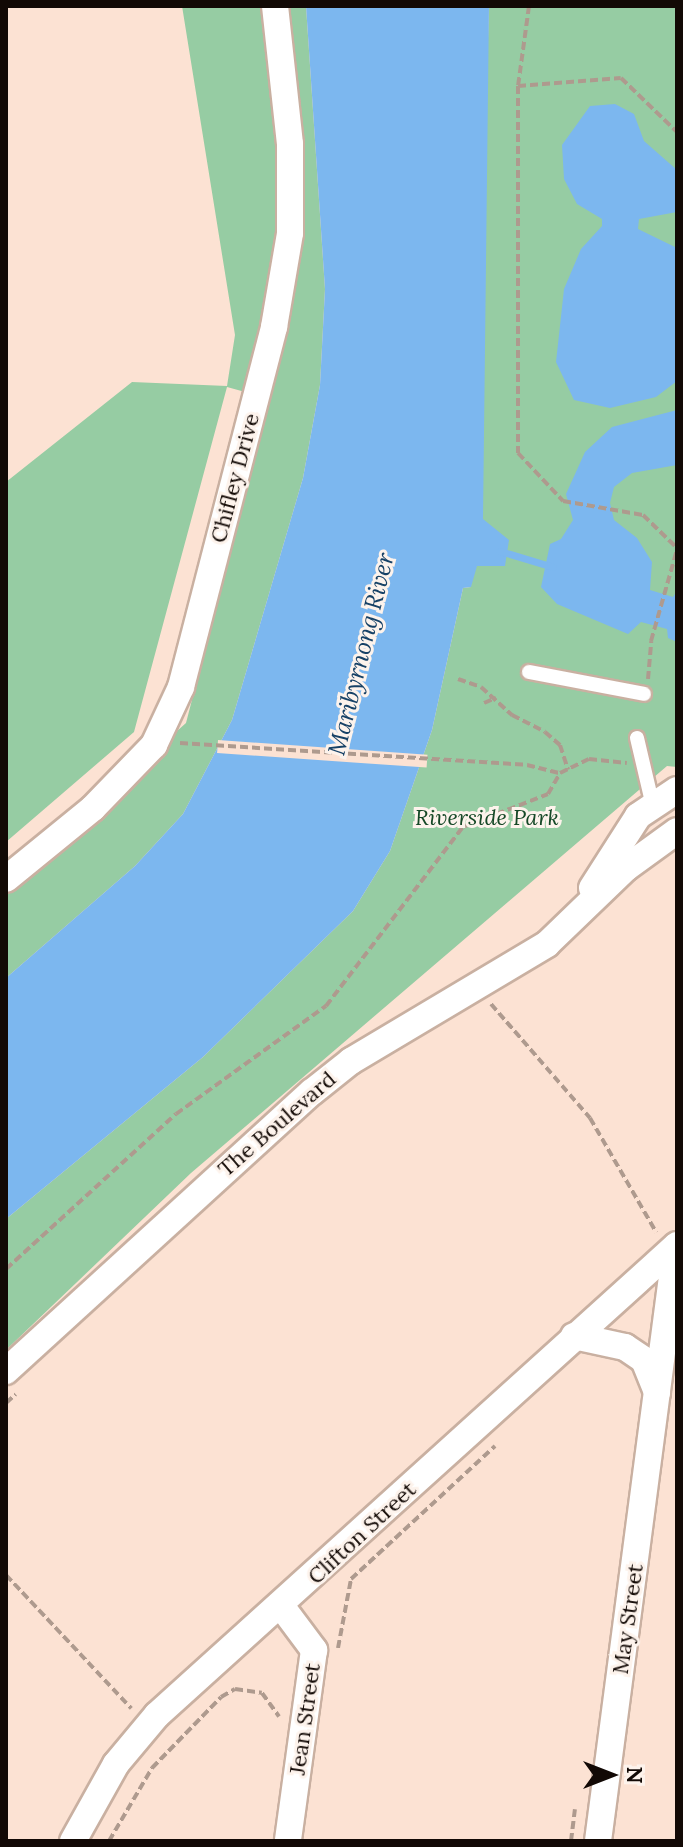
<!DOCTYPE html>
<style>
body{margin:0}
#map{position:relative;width:683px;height:1847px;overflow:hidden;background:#fce2d3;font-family:Lora,serif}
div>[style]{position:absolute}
.green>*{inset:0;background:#96cca3}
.water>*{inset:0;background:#7cb7ef}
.pier>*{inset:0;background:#fce2d3;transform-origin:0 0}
.stream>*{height:7px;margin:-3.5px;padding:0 3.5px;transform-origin:3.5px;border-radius:3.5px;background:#7cb7ef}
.path>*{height:4px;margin-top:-2px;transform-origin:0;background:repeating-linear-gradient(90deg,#ae9a8e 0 8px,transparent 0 12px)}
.roads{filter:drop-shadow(2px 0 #c9b0a1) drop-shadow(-2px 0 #c9b0a1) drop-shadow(0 2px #c9b0a1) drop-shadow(0 -2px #c9b0a1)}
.lane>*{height:14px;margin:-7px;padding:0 7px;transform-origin:7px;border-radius:7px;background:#fff}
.street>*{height:26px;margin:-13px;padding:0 13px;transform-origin:13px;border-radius:13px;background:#fff}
span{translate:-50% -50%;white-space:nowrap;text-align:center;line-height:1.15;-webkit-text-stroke:6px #fdf3ec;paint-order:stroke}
.street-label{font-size:22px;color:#120905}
.park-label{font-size:22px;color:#154826;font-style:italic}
.water-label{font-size:24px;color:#164166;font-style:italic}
.frame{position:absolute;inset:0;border:8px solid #120905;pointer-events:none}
.north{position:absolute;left:571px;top:1735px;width:80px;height:80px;-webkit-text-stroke:6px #fdf3ec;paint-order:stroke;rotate:90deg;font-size:22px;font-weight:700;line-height:32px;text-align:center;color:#120905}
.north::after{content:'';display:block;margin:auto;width:28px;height:36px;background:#120905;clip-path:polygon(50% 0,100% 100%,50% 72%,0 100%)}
</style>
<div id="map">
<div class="green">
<i style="clip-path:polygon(182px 6px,306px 6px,325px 289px,320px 385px,303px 478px,232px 720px,183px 814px,135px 866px,6px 978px,6px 884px,186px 723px,270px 399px,227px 387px,134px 732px,6px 842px,6px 482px,132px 382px,227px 386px,235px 335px)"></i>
<i style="clip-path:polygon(489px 6px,677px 6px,677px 767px,667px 766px,191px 1173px,6px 1350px,6px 1219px,203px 1057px,353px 911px,390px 851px,432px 730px,463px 588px,471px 587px)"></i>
</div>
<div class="water">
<i style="clip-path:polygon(306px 6px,489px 6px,483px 519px,509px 540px,505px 566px,477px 566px,471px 587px,463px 588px,432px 730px,390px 851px,353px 911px,203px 1057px,6px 1219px,6px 978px,135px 866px,183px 814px,232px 720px,303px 478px,320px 385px,325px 289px)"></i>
<i style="clip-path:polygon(615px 104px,634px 114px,644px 141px,677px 170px,677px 212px,639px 219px,638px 229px,677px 248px,677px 381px,656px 397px,610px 408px,574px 400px,556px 362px,564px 289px,581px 249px,602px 226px,602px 219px,577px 204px,564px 179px,562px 145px,590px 106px)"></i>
<i style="clip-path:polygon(677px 410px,677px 465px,632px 473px,614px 487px,610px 503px,614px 520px,637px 538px,652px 562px,650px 590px,673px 597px,677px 591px,677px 642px,668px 638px,667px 629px,641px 622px,628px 634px,557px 604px,541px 587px,550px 544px,561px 539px,573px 520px,566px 494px,585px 452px,612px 427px)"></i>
</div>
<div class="pier">
<i style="left:218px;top:740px;width:210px;height:13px;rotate:4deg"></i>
</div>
<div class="stream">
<i style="left:500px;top:551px;width:55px;rotate:16.8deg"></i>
</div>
<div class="path">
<i style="left:529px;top:6px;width:81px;rotate:97.8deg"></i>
<i style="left:518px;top:86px;width:103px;rotate:-4.4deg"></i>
<i style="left:621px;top:78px;width:78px;rotate:44deg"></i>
<i style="left:518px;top:86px;width:367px;rotate:90deg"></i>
<i style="left:518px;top:453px;width:66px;rotate:46.8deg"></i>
<i style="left:563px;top:501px;width:81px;rotate:9.9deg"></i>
<i style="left:643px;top:515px;width:47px;rotate:44.1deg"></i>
<i style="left:458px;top:679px;width:24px;rotate:19deg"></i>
<i style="left:481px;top:687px;width:42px;rotate:42.1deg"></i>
<i style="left:512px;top:715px;width:37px;rotate:27deg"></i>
<i style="left:545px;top:732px;width:20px;rotate:41deg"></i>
<i style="left:560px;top:745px;width:26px;rotate:72deg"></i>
<i style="left:648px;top:679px;width:38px;rotate:-85deg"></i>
<i style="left:651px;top:641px;width:95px;rotate:-74.1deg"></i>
<i style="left:484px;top:703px;width:13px;rotate:-23deg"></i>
<i style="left:180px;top:743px;width:348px;rotate:3.6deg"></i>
<i style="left:527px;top:765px;width:34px;rotate:14deg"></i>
<i style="left:491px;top:1004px;width:151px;rotate:49deg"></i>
<i style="left:590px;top:1118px;width:132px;rotate:59.9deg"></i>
<i style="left:6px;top:1269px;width:230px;rotate:-42.4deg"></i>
<i style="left:176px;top:1114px;width:185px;rotate:-35.8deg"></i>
<i style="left:326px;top:1006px;width:225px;rotate:-52.6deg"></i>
<i style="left:463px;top:827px;width:91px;rotate:-21.2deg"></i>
<i style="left:548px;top:794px;width:24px;rotate:-60deg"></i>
<i style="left:560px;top:773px;width:32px;rotate:-26deg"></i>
<i style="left:589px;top:759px;width:38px;rotate:6deg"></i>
<i style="left:6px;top:1403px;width:13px;rotate:-42deg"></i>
<i style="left:6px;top:1575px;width:183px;rotate:46.8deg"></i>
<i style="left:338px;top:1648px;width:70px;rotate:-79.3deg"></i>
<i style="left:351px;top:1579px;width:196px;rotate:-42.7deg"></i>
<i style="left:109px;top:1841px;width:85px;rotate:-59.5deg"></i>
<i style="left:152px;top:1768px;width:99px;rotate:-45.8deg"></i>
<i style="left:221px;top:1697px;width:16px;rotate:-30deg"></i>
<i style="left:235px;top:1689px;width:27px;rotate:8deg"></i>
<i style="left:262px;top:1693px;width:29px;rotate:54deg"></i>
<i style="left:571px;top:1841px;width:32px;rotate:-83deg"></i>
</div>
<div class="roads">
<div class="lane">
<i style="left:529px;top:672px;width:117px;rotate:10.8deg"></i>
<i style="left:637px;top:738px;width:66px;rotate:76.8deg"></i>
</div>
<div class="street">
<i style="left:6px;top:879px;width:112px;rotate:-39.2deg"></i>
<i style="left:93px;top:808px;width:88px;rotate:-45.9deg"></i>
<i style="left:154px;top:745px;width:64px;rotate:-65deg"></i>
<i style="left:181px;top:687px;width:372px;rotate:-75.5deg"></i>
<i style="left:274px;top:327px;width:95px;rotate:-80.3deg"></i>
<i style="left:290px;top:233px;width:89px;rotate:-90deg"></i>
<i style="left:290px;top:144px;width:139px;rotate:-96.2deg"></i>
<i style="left:592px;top:888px;width:85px;rotate:-57.4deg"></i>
<i style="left:638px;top:816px;width:47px;rotate:-33.7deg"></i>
<i style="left:574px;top:1336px;width:52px;rotate:12.2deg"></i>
<i style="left:625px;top:1347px;width:23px;rotate:34deg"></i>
<i style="left:644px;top:1360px;width:35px;rotate:68deg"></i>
<i style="left:6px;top:1371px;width:414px;rotate:-42.4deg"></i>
<i style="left:312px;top:1092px;width:50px;rotate:-38.5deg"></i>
<i style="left:351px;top:1061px;width:228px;rotate:-30.8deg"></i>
<i style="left:547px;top:944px;width:110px;rotate:-43.9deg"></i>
<i style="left:626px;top:868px;width:63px;rotate:-36deg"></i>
<i style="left:282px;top:1607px;width:54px;rotate:53.3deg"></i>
<i style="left:314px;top:1650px;width:193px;rotate:97.8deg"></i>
<i style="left:73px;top:1841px;width:88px;rotate:-60.8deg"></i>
<i style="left:116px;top:1764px;width:64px;rotate:-50.1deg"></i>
<i style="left:157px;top:1715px;width:701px;rotate:-42.11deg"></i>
<i style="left:598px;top:1841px;width:600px;rotate:-82.53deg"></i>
</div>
</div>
<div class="street-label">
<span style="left:235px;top:478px;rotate:-75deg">Chifley Drive</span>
<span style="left:277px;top:1124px;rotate:-41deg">The Boulevard</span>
<span style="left:362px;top:1533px;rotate:-43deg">Clifton Street</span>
<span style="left:628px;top:1619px;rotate:-82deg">May Street</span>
<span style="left:305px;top:1719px;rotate:-82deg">Jean Street</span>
</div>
<div class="park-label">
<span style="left:487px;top:818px">Riverside Park</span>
</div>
<div class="water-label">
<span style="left:361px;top:654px;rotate:-76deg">Maribyrnong River</span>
</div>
<div class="frame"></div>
<div class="north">N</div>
</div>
